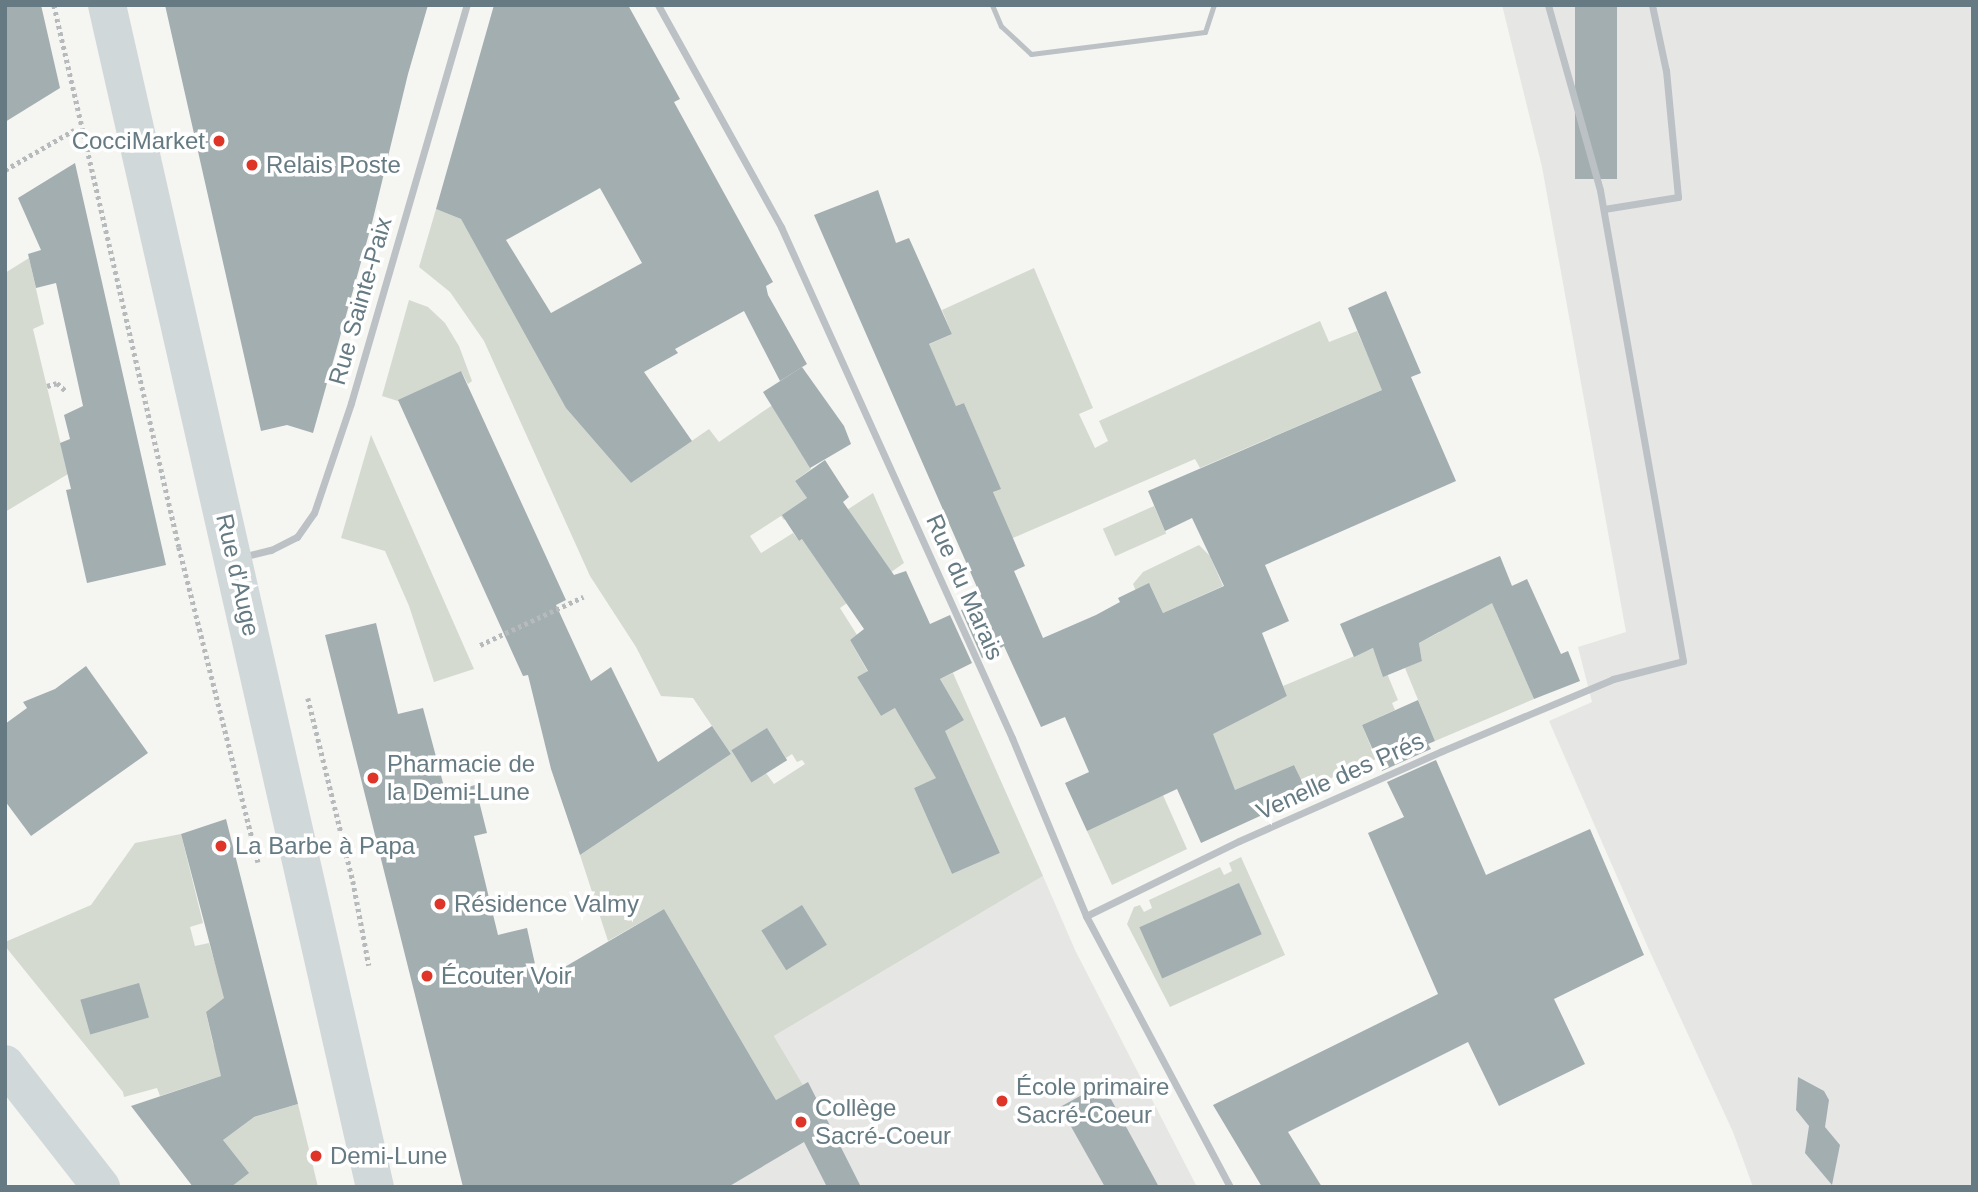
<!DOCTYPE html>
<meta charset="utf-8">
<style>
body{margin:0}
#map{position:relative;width:1978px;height:1192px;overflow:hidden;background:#f5f5f1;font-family:Arial,sans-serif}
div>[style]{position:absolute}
.built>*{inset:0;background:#e6e6e5}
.green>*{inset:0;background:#d5dad1;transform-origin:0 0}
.building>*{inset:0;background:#a3aeb1;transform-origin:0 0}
.path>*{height:4.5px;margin-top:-2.25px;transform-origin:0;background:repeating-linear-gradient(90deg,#b6babc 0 3.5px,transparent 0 7px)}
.lane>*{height:5px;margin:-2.5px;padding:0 2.5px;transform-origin:2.5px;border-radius:2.5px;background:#bbc1c4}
.street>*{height:7px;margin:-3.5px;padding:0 3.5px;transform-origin:3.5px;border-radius:3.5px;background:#bbc1c4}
.secondary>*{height:38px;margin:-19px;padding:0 19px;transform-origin:19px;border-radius:19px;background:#d1d8da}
.dots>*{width:19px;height:19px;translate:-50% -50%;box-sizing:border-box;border:4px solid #fff;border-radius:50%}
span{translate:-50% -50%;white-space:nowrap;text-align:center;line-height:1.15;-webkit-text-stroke:7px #fff;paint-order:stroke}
.poi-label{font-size:24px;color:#657a82}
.right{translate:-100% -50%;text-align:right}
.left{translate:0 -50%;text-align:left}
.street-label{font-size:24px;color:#657a82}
.frame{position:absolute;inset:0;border:7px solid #657a82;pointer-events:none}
</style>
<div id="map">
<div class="built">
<i style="clip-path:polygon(1502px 5px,1973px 5px,1973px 1187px,1753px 1187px,1733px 1132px,1650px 952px,1549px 721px,1592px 702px,1578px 647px,1626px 632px,1542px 167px)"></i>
<i style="clip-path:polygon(1043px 876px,1075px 950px,1197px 1187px,627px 1187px,803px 1085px,774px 1036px)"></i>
</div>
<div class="green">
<i style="clip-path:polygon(evenodd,436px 209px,461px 219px,589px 433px,631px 483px,709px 429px,719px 442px,781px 399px,801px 452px,811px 469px,795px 481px,810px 502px,784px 520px,781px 516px,750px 536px,761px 553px,793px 533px,799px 541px,873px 493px,904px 563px,840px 608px,857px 635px,850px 640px,868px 672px,857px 677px,881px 716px,895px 708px,964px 720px,940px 679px,953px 673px,1043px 876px,774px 1036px,803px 1085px,776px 1100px,664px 909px,608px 941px,580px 855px,731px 754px,693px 698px,661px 696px,636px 647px,590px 576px,484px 341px,450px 292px,419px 267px,436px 209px,767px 729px,786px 758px,792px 754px,797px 762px,802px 760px,805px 764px,774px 784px,766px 773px,752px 782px,733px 753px,767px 729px,436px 209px,961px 767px,1000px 853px,952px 874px,914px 788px,961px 767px)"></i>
<i style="clip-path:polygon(29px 258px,44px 324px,33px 329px,68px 474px,5px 512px,5px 273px)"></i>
<i style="clip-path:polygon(1034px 268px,1093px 408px,1079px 414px,1095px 448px,1108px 441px,1099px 421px,1320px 321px,1329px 342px,1357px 331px,1373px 367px,1398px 383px,1200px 468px,1195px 459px,990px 548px,1002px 514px,993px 492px,1000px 488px,964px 403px,956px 406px,937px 364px,881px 366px,952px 334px,942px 310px)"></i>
<i style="clip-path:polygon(409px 300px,428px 307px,445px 323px,459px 346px,472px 381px,468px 384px,461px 371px,398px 401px,382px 396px)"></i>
<i style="clip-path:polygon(371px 435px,474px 669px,434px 682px,409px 606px,385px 551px,341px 538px)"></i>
<i style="left:1154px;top:506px;width:30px;height:56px;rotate:66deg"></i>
<i style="clip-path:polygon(1199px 545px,1210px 556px,1223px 586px,1163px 613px,1150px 585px,1136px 591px,1133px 584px,1143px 572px)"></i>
<i style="clip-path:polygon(1516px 584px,1523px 600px,1496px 612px,1534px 699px,1435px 741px,1405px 668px,1422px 660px,1419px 643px,1440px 632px,1435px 620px)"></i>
<i style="clip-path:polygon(1376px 647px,1398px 700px,1392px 703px,1395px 710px,1362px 725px,1376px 759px,1305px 789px,1294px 765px,1261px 779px,1237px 824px,1211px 730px,1287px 696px,1283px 686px)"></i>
<i style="clip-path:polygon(1150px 766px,1187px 849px,1112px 885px,1087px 831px)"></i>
<i style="clip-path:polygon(181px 834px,203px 923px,190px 927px,195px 946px,209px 943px,217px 970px,235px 990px,206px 1012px,213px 1044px,230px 1073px,160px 1096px,157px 1088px,124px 1097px,123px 1092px,5px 946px,5px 942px,91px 905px,135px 843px)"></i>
<i style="clip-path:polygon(1241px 857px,1285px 955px,1170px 1007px,1127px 924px,1134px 907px,1140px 905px,1144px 912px,1152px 908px,1149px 900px,1220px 867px,1224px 875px,1232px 871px,1229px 863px)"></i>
<i style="clip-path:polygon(298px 1104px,318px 1187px,234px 1187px,223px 1140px,231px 1124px)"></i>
</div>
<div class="building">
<i style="clip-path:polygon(5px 5px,41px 5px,60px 88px,5px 122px)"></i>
<i style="clip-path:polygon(165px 5px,428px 5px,408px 74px,372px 223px,313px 433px,287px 425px,261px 431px)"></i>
<i style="clip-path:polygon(evenodd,494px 5px,628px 5px,680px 99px,674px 102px,773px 282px,766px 286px,768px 295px,807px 364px,780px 381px,744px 311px,675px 349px,678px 353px,644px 372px,692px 441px,631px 483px,566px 408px,461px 219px,436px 209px,494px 5px,600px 188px,642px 263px,551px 313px,506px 240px,600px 188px)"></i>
<i style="left:1575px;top:5px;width:42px;height:174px"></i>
<i style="clip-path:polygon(75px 163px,166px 565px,87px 583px,66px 490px,71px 489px,60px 443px,70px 439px,64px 415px,83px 406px,56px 283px,36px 288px,28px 254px,41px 250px,18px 198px)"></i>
<i style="clip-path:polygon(878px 190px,896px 243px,909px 238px,952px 334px,929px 344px,956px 406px,964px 403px,1001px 489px,993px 492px,1025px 566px,1014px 571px,1043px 638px,1096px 615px,1120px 602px,1118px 598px,1149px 583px,1163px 613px,1224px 586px,1192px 518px,1165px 531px,1148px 491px,1382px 390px,1348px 308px,1386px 291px,1421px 373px,1411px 377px,1456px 481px,1265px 565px,1289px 621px,1262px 633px,1287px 696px,1213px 734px,1235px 790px,1294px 765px,1308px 794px,1201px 843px,1177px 789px,1087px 831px,1065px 783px,1089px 772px,1065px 717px,1041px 727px,1004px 646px,982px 658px,961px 610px,983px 601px,814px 215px)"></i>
<i style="clip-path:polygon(802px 367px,844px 426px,851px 444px,810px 468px,763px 392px)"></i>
<i style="clip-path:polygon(461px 371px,566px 600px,556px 605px,591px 681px,611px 667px,658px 762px,712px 726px,731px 754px,580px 855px,551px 769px,528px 675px,523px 676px,398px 400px)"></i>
<i style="clip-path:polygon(825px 460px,849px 497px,843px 502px,894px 575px,906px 571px,930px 624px,950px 615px,972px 663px,940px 679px,964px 720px,945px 731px,1000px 853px,952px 874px,914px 788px,936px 778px,895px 708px,881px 716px,857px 677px,868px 671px,850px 640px,864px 629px,802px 539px,799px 541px,782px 515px,807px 498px,795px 481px)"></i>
<i style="clip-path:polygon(1500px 556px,1512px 586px,1527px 579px,1561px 654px,1568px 651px,1580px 681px,1534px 699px,1492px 603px,1419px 643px,1422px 661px,1383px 677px,1373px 648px,1354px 657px,1340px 624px)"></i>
<i style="clip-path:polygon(376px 623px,398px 714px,423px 708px,446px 794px,475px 785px,487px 833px,474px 836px,498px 935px,527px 928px,539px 982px,664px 909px,776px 1100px,808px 1082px,861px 1187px,827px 1187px,804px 1142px,728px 1187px,463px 1187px,325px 635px)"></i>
<i style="clip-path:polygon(86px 666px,148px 753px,31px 836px,5px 801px,5px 724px,27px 708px,23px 702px,55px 689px)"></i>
<i style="clip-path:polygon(1418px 700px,1435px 741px,1428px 744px,1431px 749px,1382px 771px,1362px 725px)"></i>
<i style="left:767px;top:728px;width:38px;height:42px;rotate:58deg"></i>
<i style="clip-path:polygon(1436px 760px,1486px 875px,1590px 829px,1644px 955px,1554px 999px,1585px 1064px,1499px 1106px,1468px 1042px,1288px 1132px,1322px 1187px,1262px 1187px,1213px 1105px,1438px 994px,1368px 833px,1404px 817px,1387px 782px)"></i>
<i style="clip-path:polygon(226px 819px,298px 1104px,254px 1117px,223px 1140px,249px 1173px,231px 1187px,193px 1187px,131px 1106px,221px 1076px,206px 1012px,224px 998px,181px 834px)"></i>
<i style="left:1239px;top:883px;width:56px;height:109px;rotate:66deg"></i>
<i style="left:802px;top:905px;width:47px;height:48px;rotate:58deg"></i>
<i style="left:139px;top:983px;width:36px;height:61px;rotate:74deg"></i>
<i style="clip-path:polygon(1798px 1077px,1824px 1091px,1829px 1100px,1825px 1127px,1840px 1145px,1832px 1185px,1805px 1153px,1809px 1126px,1796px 1110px)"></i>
<i style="clip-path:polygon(1102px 1084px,1112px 1101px,1159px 1187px,1105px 1187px,1060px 1107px)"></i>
</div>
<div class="path">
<i style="left:54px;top:5px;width:556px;rotate:77.01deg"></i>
<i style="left:179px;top:547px;width:325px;rotate:75.9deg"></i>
<i style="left:5px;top:170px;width:80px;rotate:-30.1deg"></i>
<i style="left:47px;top:386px;width:10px;rotate:-17deg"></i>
<i style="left:57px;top:383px;width:13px;rotate:42deg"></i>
<i style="left:480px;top:645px;width:114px;rotate:-25deg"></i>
<i style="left:308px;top:698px;width:188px;rotate:76.2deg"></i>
<i style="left:353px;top:881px;width:86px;rotate:79.3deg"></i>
</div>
<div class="lane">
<i style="left:992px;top:5px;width:23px;rotate:67deg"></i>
<i style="left:1001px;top:26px;width:41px;rotate:43deg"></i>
<i style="left:1031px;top:54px;width:175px;rotate:-7.2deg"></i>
<i style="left:1205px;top:32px;width:28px;rotate:-72deg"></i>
</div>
<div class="street">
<i style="left:658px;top:5px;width:254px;rotate:61deg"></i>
<i style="left:781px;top:227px;width:561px;rotate:65.67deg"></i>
<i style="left:1012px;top:738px;width:193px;rotate:67.4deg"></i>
<i style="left:1086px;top:916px;width:307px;rotate:62deg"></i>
<i style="left:1604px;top:209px;width:75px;rotate:-9.2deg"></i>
<i style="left:1678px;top:197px;width:127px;rotate:-95.4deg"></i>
<i style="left:1666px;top:71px;width:67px;rotate:-102deg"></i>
<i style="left:242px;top:557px;width:30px;rotate:-14deg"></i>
<i style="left:271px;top:550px;width:29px;rotate:-27deg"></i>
<i style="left:297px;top:537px;width:29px;rotate:-55deg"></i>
<i style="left:314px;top:513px;width:116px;rotate:-71.4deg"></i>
<i style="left:351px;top:403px;width:415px;rotate:-73.8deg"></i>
<i style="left:1086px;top:916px;width:170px;rotate:-26.1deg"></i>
<i style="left:1239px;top:841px;width:222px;rotate:-23.9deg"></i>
<i style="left:1442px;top:751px;width:186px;rotate:-22.8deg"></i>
<i style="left:1613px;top:679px;width:72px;rotate:-14.4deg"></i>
<i style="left:1683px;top:661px;width:478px;rotate:-100deg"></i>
<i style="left:1600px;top:190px;width:192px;rotate:-105.7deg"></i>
</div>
<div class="secondary">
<i style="left:107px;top:5px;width:1212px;rotate:77.23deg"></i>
<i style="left:5px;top:1064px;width:156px;rotate:52deg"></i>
</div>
<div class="dots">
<i style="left:219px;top:141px;background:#df3428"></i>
<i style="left:252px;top:165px;background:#df3428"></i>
<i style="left:373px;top:778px;background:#df3428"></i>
<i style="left:221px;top:846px;background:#df3428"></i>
<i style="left:440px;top:904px;background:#df3428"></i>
<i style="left:427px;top:976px;background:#df3428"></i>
<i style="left:1002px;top:1101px;background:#df3428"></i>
<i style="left:801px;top:1122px;background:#df3428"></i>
<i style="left:316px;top:1156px;background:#df3428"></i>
</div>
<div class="poi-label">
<span class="right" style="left:205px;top:141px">CocciMarket</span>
<span class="left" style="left:266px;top:165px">Relais Poste</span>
<span class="left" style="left:387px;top:778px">Pharmacie de<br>la Demi-Lune</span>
<span class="left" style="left:235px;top:846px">La Barbe à Papa</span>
<span class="left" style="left:454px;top:904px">Résidence Valmy</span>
<span class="left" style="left:441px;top:976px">Écouter Voir</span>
<span class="left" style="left:1016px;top:1101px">École primaire<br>Sacré-Coeur</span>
<span class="left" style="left:815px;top:1122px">Collège<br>Sacré-Coeur</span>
<span class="left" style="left:330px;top:1156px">Demi-Lune</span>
</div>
<div class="street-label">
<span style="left:360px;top:301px;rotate:-74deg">Rue Sainte-Paix</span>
<span style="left:238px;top:575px;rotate:77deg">Rue d'Auge</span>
<span style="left:965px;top:587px;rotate:66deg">Rue du Marais</span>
<span style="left:1340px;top:776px;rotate:-24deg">Venelle des Prés</span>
</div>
<div class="frame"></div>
</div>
